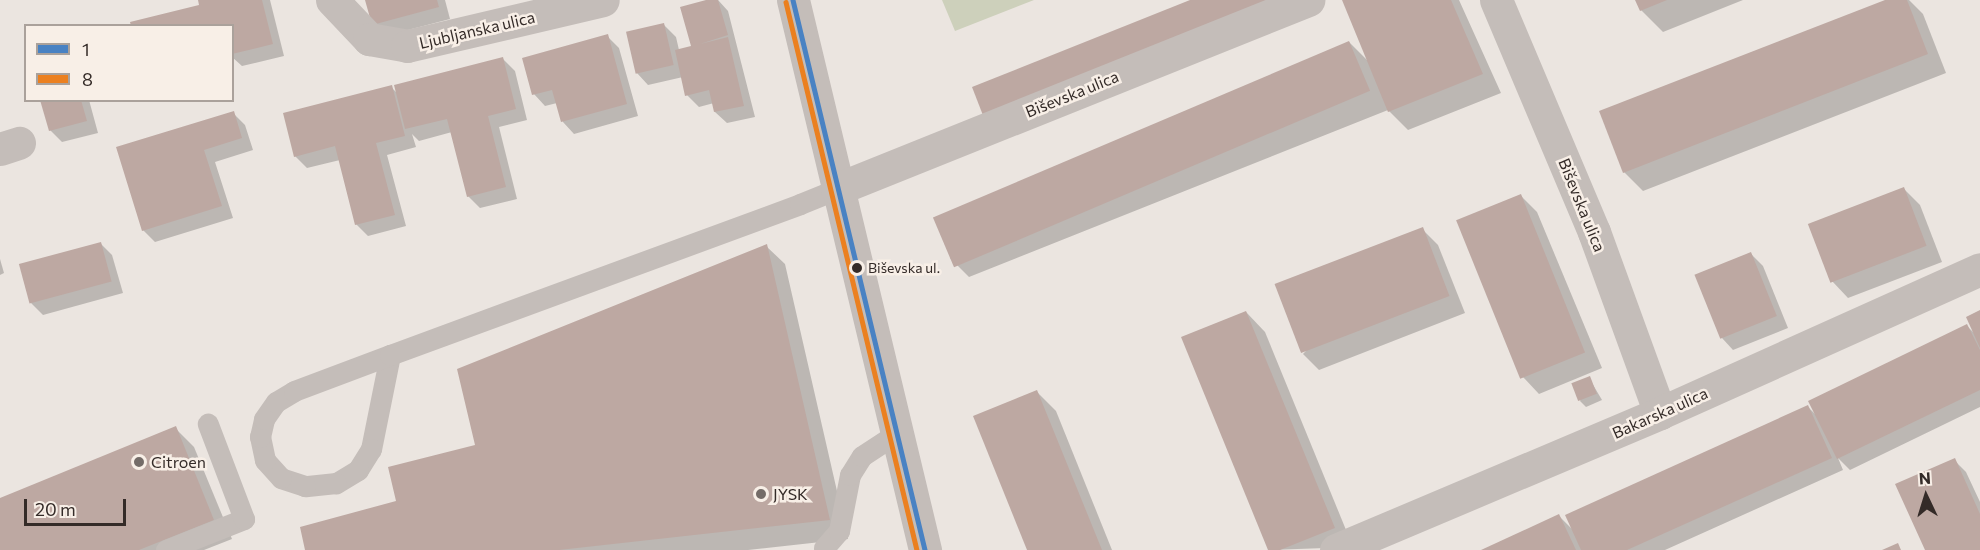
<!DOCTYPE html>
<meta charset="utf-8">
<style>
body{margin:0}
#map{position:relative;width:1980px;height:550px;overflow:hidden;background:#ebe5e0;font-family:Commissioner,sans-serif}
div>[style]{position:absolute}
.green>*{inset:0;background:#cdd0bb}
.shadow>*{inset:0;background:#0003}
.building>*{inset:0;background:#bda8a2;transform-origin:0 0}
.lane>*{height:21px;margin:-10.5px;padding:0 10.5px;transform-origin:10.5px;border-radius:10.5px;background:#c4bdb9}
.street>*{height:33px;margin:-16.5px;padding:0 16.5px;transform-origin:16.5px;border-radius:16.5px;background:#c4bdb9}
.bus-1>*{height:4.5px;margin:-2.25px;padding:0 2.25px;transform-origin:2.25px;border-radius:2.25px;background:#4982c3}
.bus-2>*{height:4.5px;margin:-2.25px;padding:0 2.25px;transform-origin:2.25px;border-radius:2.25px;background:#eb8020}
.dots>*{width:16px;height:16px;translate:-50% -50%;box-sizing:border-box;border:3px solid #f8efe7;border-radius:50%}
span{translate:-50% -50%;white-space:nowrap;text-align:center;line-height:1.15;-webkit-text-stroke:5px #f8efe7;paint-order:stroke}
.bus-label{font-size:14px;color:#342b28}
.left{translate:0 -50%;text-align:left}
.street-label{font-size:16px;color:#342b28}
.poi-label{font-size:16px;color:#342b28}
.legend{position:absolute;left:24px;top:24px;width:210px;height:78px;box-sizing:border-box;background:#f8efe7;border:2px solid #aaa19b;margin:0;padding:8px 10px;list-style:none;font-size:18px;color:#342b28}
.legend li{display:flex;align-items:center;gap:12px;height:30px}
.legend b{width:30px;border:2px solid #aaa19b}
.north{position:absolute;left:1896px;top:466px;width:60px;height:60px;-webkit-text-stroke:4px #f8efe7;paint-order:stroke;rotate:356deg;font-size:16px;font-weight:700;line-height:24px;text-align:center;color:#342b28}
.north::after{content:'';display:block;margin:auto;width:21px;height:27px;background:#342b28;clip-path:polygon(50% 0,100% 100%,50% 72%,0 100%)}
.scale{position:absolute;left:24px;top:499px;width:102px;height:27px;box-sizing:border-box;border:3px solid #342b28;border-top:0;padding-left:8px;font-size:18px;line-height:21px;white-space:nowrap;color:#342b28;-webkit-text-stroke:4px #f8efe7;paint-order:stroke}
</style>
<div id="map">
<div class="green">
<i style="clip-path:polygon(942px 0,1034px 0,955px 31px)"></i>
</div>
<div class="shadow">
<i style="clip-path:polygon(199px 0,270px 0,284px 56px,242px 66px,232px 57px,232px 26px,201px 6px)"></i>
<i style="clip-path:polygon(367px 0,445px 0,450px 19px,385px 36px,373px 24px)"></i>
<i style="clip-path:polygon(711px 0,718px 0,728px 11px,755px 117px,727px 123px,715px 112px,714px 103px,699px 107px,687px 95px,683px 77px,648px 85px,637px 73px,664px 25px,676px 37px,679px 50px,693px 47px)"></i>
<i style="clip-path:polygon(1343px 0,1459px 0,1501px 93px,1408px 130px,1388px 110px,969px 277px,950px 258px,1349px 42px,1369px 62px)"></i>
<i style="clip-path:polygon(1637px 0,1743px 0,1663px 32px,1641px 10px)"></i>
<i style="clip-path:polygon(1890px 0,1909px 0,1923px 14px,1946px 73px,1643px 191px,1624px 172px)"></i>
<i style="clip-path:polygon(607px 36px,619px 48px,638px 116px,574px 134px,563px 122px,557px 103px,545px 106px,534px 94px)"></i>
<i style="clip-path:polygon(503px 59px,515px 71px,527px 120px,499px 127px,517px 199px,480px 208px,468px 196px,452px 132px,419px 141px,412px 134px,416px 147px,387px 155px,406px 226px,368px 236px,356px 224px,340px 160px,307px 168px,295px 156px,391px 87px,397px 93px)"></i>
<i style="clip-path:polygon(42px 100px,89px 100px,98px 133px,62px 142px,50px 130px)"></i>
<i style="clip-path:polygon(233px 113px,245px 125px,253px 150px,215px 162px,233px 218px,155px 242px,143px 230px,118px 148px)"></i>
<i style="clip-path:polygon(1904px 189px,1920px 205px,1942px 262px,1848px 298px,1832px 281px)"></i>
<i style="clip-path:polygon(1521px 196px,1537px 212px,1602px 368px,1539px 394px,1523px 377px,1458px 221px)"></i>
<i style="clip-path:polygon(1422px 229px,1438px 245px,1465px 313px,1319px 370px,1303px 354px)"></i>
<i style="clip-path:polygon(100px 243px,112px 255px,123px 293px,43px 315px,31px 303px)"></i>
<i style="clip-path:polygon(766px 246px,785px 264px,848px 539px,748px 550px,307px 550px,398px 502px)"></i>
<i style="clip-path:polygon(1751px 254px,1763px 266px,1788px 328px,1733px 350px,1722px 338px)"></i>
<i style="clip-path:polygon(0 259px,4px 273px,0 275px)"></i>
<i style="clip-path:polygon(1246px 312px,1265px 332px,1353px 547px,1269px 550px)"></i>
<i style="clip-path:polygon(1980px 312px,1980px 407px,1850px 470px,1838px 458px,1843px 470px,1665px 550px,1484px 550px,1559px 516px,1574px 531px,1808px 407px,1817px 416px,1967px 326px,1975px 334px)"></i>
<i style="clip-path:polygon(1589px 378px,1602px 400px,1586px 407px,1580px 401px)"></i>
<i style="clip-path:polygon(1037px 392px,1056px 411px,1112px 550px,1028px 550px)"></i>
<i style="clip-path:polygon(175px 428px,194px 447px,232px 539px,204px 550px,0 550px,0 499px)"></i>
<i style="clip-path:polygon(1954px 460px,1966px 472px,1980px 502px,1980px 550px,1926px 550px)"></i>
</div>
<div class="building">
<i style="clip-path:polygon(198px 0,262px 0,273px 44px,232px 54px,232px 26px,131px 26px,130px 22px,199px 5px)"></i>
<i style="clip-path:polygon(365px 0,437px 0,439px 7px,372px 25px)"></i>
<i style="clip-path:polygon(706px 0,718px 0,728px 35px,700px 44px,728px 37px,744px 106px,714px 112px,709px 90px,685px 96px,675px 50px,691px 46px,680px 7px)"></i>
<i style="clip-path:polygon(1190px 0,1277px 0,984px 118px,972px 87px)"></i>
<i style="clip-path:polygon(1342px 0,1451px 0,1483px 74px,1388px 112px)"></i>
<i style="clip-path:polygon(1635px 0,1667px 0,1640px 11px)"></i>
<i style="clip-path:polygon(1885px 0,1907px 0,1928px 54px,1623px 173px,1599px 111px)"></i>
<i style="left:664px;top:23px;width:43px;height:39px;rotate:77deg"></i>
<i style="clip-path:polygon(608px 34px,627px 104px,561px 122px,552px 90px,532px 95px,522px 58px)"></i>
<i style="left:1349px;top:41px;width:54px;height:452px;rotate:67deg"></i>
<i style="clip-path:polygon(503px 57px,516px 109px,488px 116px,506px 187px,467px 197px,447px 119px,405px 129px,394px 85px)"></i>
<i style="clip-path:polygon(392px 85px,405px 136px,376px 143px,395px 215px,355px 225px,335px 146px,294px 157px,283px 113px)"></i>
<i style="clip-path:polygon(40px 100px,81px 100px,87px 121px,49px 131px)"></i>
<i style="clip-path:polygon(234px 111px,242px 138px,204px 150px,222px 206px,142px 231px,116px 147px)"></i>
<i style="left:1904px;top:187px;width:63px;height:103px;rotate:69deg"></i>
<i style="left:1521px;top:194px;width:171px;height:70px;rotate:68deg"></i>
<i style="left:1423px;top:227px;width:74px;height:159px;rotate:69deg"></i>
<i style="left:101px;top:242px;width:41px;height:85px;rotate:75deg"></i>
<i style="clip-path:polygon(767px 244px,830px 520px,559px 550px,305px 550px,300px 527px,396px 501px,388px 467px,475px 445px,457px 369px)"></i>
<i style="left:1751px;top:252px;width:69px;height:61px;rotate:68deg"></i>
<i style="clip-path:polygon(1980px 310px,1980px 348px,1966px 317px)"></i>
<i style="clip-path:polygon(1246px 311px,1335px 528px,1280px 550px,1268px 550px,1181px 337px)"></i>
<i style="clip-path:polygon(1967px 324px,1980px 350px,1980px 390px,1837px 459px,1808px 401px)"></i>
<i style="left:1590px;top:376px;width:19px;height:20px;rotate:69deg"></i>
<i style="clip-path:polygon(1037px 390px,1102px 550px,1027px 550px,973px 416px)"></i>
<i style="clip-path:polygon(1808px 405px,1832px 458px,1627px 550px,1581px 550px,1565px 515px)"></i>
<i style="clip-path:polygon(176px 426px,214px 520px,139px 550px,0 550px,0 498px)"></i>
<i style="clip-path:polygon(1955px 458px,1980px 514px,1980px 550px,1925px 550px,1895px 484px)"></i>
<i style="clip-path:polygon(1559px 514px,1576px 550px,1481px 550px)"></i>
<i style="clip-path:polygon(1898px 543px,1901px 550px,1882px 550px)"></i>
</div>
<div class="lane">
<i style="left:390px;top:355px;width:96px;rotate:101.4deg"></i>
<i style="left:371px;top:449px;width:25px;rotate:122deg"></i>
<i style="left:358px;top:470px;width:26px;rotate:149deg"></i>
<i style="left:336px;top:483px;width:31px;rotate:174deg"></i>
<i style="left:305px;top:486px;width:25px;rotate:-162deg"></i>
<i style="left:281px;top:478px;width:24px;rotate:-132deg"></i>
<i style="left:265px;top:460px;width:24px;rotate:-102deg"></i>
<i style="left:260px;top:437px;width:18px;rotate:-77deg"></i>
<i style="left:264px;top:419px;width:21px;rotate:-55deg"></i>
<i style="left:276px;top:402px;width:21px;rotate:-31deg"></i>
<i style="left:294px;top:391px;width:103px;rotate:-20.6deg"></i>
<i style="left:390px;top:355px;width:437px;rotate:-20.2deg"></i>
<i style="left:800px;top:204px;width:40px;rotate:-22deg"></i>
<i style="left:824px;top:548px;width:23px;rotate:-49deg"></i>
<i style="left:839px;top:531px;width:57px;rotate:-78.9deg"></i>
<i style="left:850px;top:475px;width:22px;rotate:-58deg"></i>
<i style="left:862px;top:456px;width:42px;rotate:-33.3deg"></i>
<i style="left:166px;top:550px;width:84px;rotate:-21.7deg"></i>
<i style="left:244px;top:519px;width:102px;rotate:-110.8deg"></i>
</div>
<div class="street">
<i style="left:332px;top:0;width:54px;rotate:46.5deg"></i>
<i style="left:369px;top:39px;width:39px;rotate:10deg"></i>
<i style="left:407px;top:46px;width:201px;rotate:-13.2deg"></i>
<i style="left:793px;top:0;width:566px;rotate:76.5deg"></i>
<i style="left:1496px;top:0;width:252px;rotate:67.1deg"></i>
<i style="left:1594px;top:232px;width:193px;rotate:70deg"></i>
<i style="left:0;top:149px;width:20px;rotate:-18deg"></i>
<i style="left:837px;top:189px;width:508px;rotate:-21.86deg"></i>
<i style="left:1336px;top:550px;width:352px;rotate:-22.9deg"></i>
<i style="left:1660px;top:413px;width:351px;rotate:-24.2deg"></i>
</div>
<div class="bus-1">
<i style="left:793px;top:0;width:566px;rotate:76.5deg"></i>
</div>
<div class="bus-2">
<i style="left:786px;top:2px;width:563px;rotate:76.56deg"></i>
</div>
<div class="dots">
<i style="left:857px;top:268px;background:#342b28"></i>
<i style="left:139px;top:462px;background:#746c68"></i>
<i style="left:761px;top:494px;background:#746c68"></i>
</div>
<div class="bus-label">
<span class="left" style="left:868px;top:268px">Biševska ul.</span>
</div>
<div class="street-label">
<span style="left:477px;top:30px;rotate:-13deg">Ljubljanska ulica</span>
<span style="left:1072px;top:94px;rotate:-22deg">Biševska ulica</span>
<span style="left:1582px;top:205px;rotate:68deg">Biševska ulica</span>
<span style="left:1660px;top:413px;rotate:-24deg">Bakarska ulica</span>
</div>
<div class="poi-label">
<span class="left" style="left:151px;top:462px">Citroen</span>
<span class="left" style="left:773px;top:494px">JYSK</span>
</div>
<ul class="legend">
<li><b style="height:8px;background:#4982c3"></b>1</li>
<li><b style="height:8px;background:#eb8020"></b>8</li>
</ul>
<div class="north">N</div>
<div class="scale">20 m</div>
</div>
